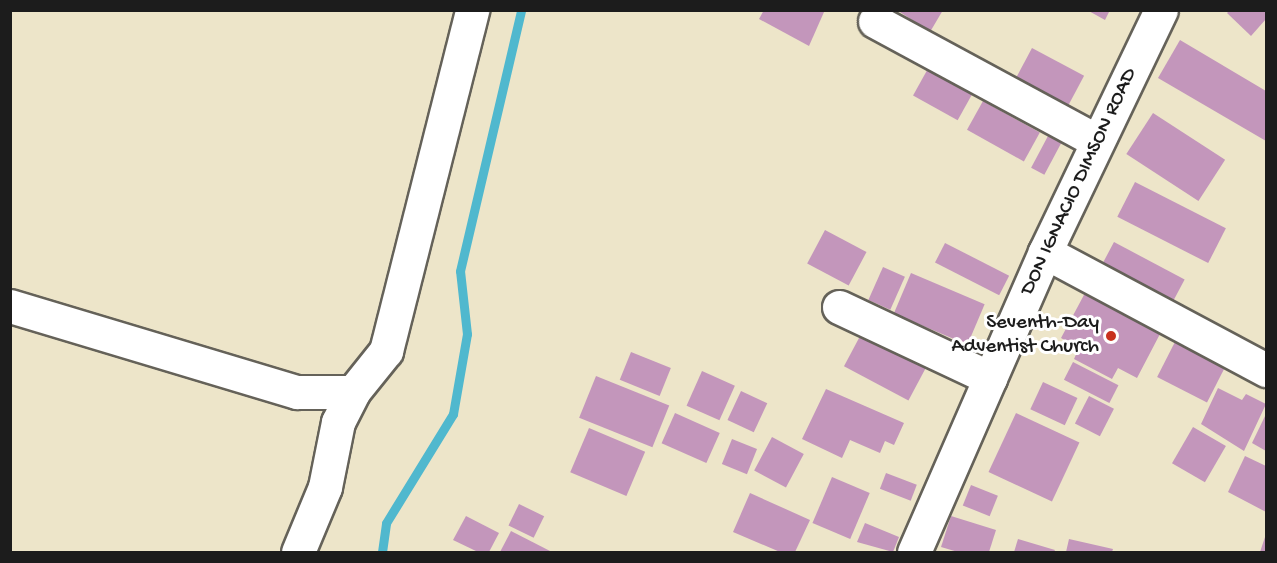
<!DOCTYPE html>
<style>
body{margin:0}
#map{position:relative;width:1277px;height:563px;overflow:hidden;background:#ede5c9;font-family:"Gochi Hand",sans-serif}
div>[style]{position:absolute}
.stream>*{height:9px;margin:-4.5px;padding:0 4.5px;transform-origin:4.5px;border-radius:4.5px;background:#50b8ce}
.building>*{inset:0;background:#c396bb;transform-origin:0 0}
.roads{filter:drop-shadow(2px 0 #656259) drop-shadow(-2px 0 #656259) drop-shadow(0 2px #656259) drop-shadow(0 -2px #656259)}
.minor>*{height:33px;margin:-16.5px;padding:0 16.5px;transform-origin:16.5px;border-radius:16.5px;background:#fff}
.tertiary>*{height:33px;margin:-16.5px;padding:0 16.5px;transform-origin:16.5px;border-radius:16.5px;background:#fff}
.dots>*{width:16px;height:16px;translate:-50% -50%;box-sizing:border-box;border:3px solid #fff;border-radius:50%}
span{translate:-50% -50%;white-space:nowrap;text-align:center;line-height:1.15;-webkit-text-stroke:6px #fff;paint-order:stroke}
.street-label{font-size:21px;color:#1c1c1c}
.poi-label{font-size:21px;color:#1c1c1c}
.right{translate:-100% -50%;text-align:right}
.frame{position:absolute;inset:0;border:12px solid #1c1c1c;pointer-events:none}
</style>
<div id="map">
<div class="stream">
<i style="left:382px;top:552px;width:29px;rotate:-82deg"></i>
<i style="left:386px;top:523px;width:128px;rotate:-58.4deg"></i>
<i style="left:453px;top:414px;width:81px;rotate:-80.1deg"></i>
<i style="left:467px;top:334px;width:63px;rotate:-96.3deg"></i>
<i style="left:460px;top:271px;width:268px;rotate:-76.8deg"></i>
</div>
<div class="building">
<i style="clip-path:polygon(764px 10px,821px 10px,824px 12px,809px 46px,759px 19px)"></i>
<i style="clip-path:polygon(897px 10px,943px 10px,930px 32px)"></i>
<i style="clip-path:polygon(1087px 10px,1110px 10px,1105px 20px)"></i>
<i style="clip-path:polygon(1230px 10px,1266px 10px,1266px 19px,1251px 36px,1227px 13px)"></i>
<i style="clip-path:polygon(1180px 40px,1266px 91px,1266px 141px,1158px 78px)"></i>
<i style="left:1032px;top:48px;width:59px;height:36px;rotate:28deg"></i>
<i style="left:930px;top:65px;width:51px;height:35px;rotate:29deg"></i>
<i style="left:983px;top:101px;width:65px;height:33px;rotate:29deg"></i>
<i style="left:1153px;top:113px;width:86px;height:49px;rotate:33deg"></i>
<i style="left:1048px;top:136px;width:15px;height:36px;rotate:28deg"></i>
<i style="left:1135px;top:182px;width:102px;height:39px;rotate:27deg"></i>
<i style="left:825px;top:230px;width:47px;height:38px;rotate:28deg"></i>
<i style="left:1114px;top:242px;width:80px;height:38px;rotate:28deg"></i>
<i style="left:945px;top:243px;width:72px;height:22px;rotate:27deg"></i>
<i style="left:883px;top:267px;width:24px;height:36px;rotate:24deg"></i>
<i style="left:911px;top:273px;width:80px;height:44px;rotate:23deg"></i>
<i style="clip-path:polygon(1085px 293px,1160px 334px,1137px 378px,1118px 368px,1112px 379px,1074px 359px,1079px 348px,1061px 338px)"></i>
<i style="left:867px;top:323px;width:73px;height:49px;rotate:28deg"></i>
<i style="left:1178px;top:336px;width:56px;height:46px;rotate:27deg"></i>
<i style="left:631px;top:352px;width:43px;height:30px;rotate:22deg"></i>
<i style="left:1073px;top:362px;width:51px;height:20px;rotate:27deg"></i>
<i style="left:702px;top:371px;width:36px;height:38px;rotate:24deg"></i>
<i style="left:596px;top:376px;width:79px;height:45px;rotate:22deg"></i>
<i style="left:1043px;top:382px;width:38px;height:30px;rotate:25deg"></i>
<i style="clip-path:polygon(1218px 388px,1242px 400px,1246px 394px,1266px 404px,1244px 451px,1201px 424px)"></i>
<i style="clip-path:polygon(826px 389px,904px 423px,894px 445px,885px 441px,880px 453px,850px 440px,842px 458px,802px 439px)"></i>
<i style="left:741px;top:391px;width:29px;height:32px;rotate:25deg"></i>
<i style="left:1089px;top:396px;width:28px;height:31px;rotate:27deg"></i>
<i style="left:675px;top:413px;width:49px;height:33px;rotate:24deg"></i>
<i style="left:1016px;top:413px;width:70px;height:65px;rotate:25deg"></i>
<i style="clip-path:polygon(1266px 414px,1266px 451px,1252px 443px)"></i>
<i style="left:1193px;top:427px;width:38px;height:42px;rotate:30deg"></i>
<i style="left:589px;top:428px;width:61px;height:48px;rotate:23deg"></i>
<i style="left:772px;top:437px;width:36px;height:38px;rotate:28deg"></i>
<i style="left:732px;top:439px;width:27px;height:27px;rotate:22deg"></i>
<i style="clip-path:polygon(1245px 456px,1266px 466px,1266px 512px,1228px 492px)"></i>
<i style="left:886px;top:473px;width:33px;height:17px;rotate:21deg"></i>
<i style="left:832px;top:477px;width:41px;height:50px;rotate:23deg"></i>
<i style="left:971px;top:485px;width:29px;height:22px;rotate:22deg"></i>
<i style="clip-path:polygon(750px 493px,810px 520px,795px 552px,780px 552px,733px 532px)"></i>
<i style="left:519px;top:504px;width:28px;height:24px;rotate:26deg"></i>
<i style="clip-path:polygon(466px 516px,499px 533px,489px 552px,478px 552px,453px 540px)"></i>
<i style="clip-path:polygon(951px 516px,996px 530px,989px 552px,958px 552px,941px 547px)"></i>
<i style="clip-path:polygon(865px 523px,899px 537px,893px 552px,857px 542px)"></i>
<i style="clip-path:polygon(511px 531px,552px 552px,500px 552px)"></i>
<i style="clip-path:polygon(1266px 534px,1266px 552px,1260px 552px)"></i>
<i style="clip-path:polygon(1018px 539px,1055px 550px,1054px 552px,1014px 552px)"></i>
<i style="clip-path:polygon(1069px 539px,1113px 549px,1112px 552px,1066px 552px)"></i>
</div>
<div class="roads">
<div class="minor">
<i style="left:875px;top:21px;width:252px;rotate:28.4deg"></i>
<i style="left:1045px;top:252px;width:251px;rotate:28.1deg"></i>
<i style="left:10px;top:306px;width:300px;rotate:16.7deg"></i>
<i style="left:297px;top:392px;width:56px"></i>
<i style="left:839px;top:307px;width:167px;rotate:25.2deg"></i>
<i style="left:298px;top:552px;width:70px;rotate:-67.4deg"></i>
<i style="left:325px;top:487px;width:66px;rotate:-78.7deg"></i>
<i style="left:338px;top:422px;width:34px;rotate:-63deg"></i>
<i style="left:353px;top:392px;width:53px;rotate:-51.2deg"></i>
<i style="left:386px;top:351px;width:352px;rotate:-75.8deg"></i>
</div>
<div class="tertiary">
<i style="left:914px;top:552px;width:327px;rotate:-66.4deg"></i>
<i style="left:1045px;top:252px;width:268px;rotate:-64.4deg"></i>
</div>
</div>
<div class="dots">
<i style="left:1111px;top:336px;background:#c8321e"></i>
</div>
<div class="street-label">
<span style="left:1080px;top:182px;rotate:-65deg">DON IGNACIO DIMSON ROAD</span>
</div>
<div class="poi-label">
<span class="right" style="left:1099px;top:336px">Seventh-Day<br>Adventist Church</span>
</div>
<div class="frame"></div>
</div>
